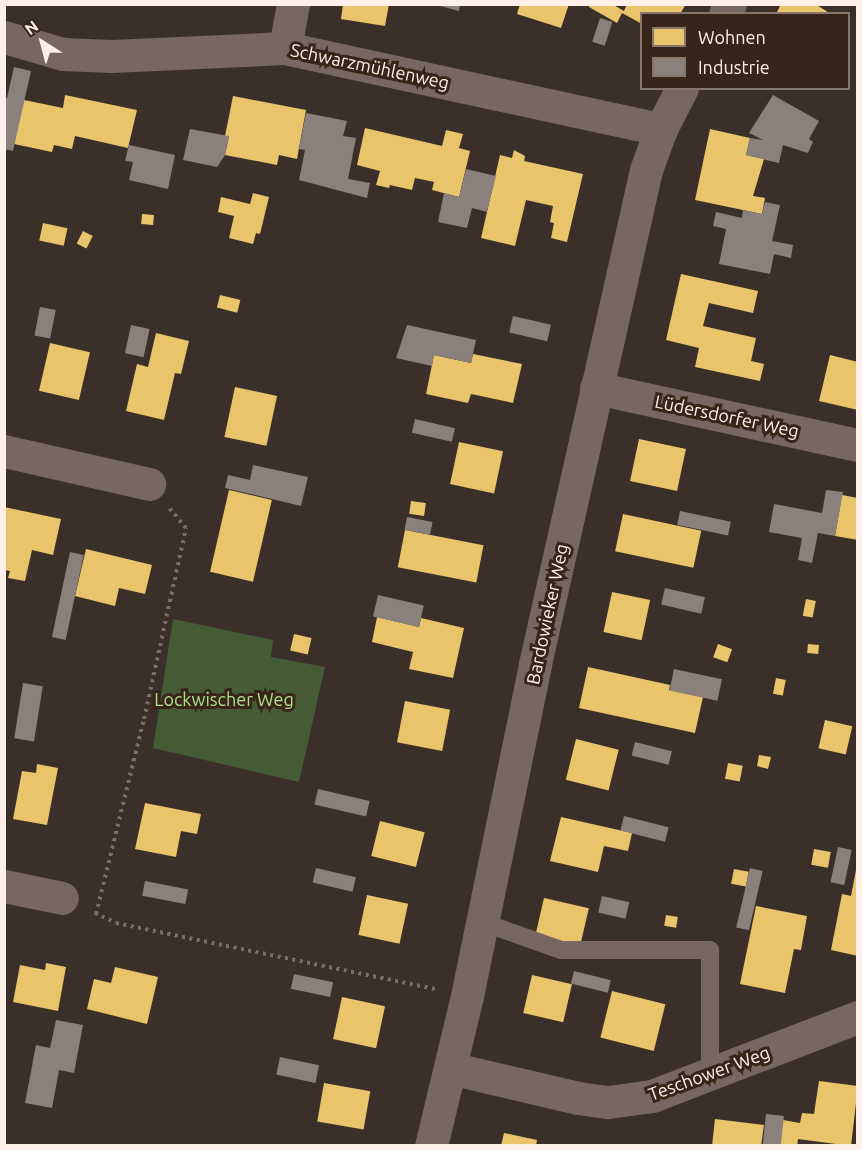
<!DOCTYPE html>
<meta charset="utf-8">
<style>
body{margin:0}
#map{position:relative;width:862px;height:1150px;overflow:hidden;background:#3b3029;font-family:Ubuntu,sans-serif}
div>[style]{position:absolute}
.green>*{inset:0;background:#455b36}
.homes>*{inset:0;background:#e9c46a;transform-origin:0 0}
.industry>*{inset:0;background:#8a817c;transform-origin:0 0}
.path>*{height:4px;margin-top:-2px;transform-origin:0;background:repeating-linear-gradient(90deg,#7b6d6a 0 3px,transparent 0 7.5px)}
.lane>*{height:18px;margin:-9px;padding:0 9px;transform-origin:9px;border-radius:9px;background:#776661}
.street>*{height:33px;margin:-16.5px;padding:0 16.5px;transform-origin:16.5px;border-radius:16.5px;background:#776661}
span{translate:-50% -50%;white-space:nowrap;text-align:center;line-height:1.15;-webkit-text-stroke:6px #382418;paint-order:stroke}
.street-label{font-size:18px;color:#fef0e8}
.park-label{font-size:18px;color:#a8e188}
.frame{position:absolute;inset:0;border:6px solid #fef0e8;pointer-events:none}
.legend{position:absolute;left:640px;top:12px;width:210px;height:78px;box-sizing:border-box;background:#382418;border:2px solid #87766b;margin:0;padding:8px 10px;list-style:none;font-size:18px;color:#fef0e8}
.legend li{display:flex;align-items:center;gap:12px;height:30px}
.legend b{width:30px;border:2px solid #87766b}
.north{position:absolute;left:12px;top:12px;width:60px;height:60px;-webkit-text-stroke:4px #382418;paint-order:stroke;rotate:324deg;font-size:16px;font-weight:700;line-height:24px;text-align:center;color:#fef0e8}
.north::after{content:'';display:block;margin:auto;width:21px;height:27px;background:#fef0e8;clip-path:polygon(50% 0,100% 100%,50% 72%,0 100%)}
</style>
<div id="map">
<div class="green">
<i style="clip-path:polygon(173px 619px,273px 640px,271px 657px,325px 667px,299px 782px,153px 748px)"></i>
</div>
<div class="homes">
<i style="clip-path:polygon(343px 4px,389px 4px,385px 26px,341px 19px)"></i>
<i style="clip-path:polygon(520px 4px,569px 4px,561px 28px,517px 14px)"></i>
<i style="clip-path:polygon(590px 4px,612px 4px,624px 11px,627px 4px,686px 4px,680px 14px,642px 14px,642px 24px,622px 13px,617px 23px,589px 7px)"></i>
<i style="clip-path:polygon(781px 4px,815px 4px,831px 14px,776px 14px)"></i>
<i style="clip-path:polygon(65px 95px,137px 110px,128px 148px,75px 136px,72px 149px,54px 145px,52px 152px,14px 144px,24px 100px,63px 108px)"></i>
<i style="clip-path:polygon(233px 96px,306px 110px,297px 159px,279px 155px,277px 165px,225px 155px,229px 136px,225px 136px)"></i>
<i style="clip-path:polygon(365px 128px,442px 146px,446px 130px,463px 134px,459px 148px,470px 151px,459px 197px,432px 190px,434px 182px,415px 178px,412px 190px,390px 185px,389px 188px,376px 185px,380px 171px,357px 165px)"></i>
<i style="clip-path:polygon(710px 129px,750px 138px,746px 155px,764px 159px,753px 196px,765px 198px,762px 214px,695px 200px)"></i>
<i style="clip-path:polygon(514px 150px,525px 156px,524px 161px,583px 174px,567px 242px,551px 238px,554px 223px,550px 222px,553px 206px,526px 200px,515px 246px,481px 238px,500px 155px,512px 158px)"></i>
<i style="clip-path:polygon(253px 193px,269px 197px,260px 234px,256px 233px,253px 244px,229px 238px,234px 216px,218px 212px,221px 197px,250px 204px)"></i>
<i style="left:142px;top:214px;width:12px;height:10px;rotate:5deg"></i>
<i style="left:43px;top:223px;width:25px;height:18px;rotate:12deg"></i>
<i style="left:83px;top:231px;width:11px;height:14px;rotate:27deg"></i>
<i style="clip-path:polygon(681px 274px,758px 291px,753px 313px,709px 303px,703px 326px,756px 338px,751px 361px,764px 364px,760px 381px,695px 367px,699px 348px,666px 340px)"></i>
<i style="left:220px;top:295px;width:21px;height:13px;rotate:14deg"></i>
<i style="clip-path:polygon(156px 333px,189px 341px,181px 374px,175px 373px,164px 420px,126px 411px,137px 364px,148px 367px)"></i>
<i style="left:50px;top:343px;width:41px;height:49px;rotate:13deg"></i>
<i style="clip-path:polygon(473px 354px,522px 364px,513px 403px,471px 394px,468px 403px,426px 394px,434px 355px,471px 363px)"></i>
<i style="clip-path:polygon(830px 355px,858px 362px,858px 410px,819px 401px)"></i>
<i style="left:235px;top:387px;width:43px;height:51px;rotate:12deg"></i>
<i style="left:639px;top:439px;width:48px;height:43px;rotate:12deg"></i>
<i style="left:459px;top:442px;width:45px;height:43px;rotate:12deg"></i>
<i style="left:229px;top:490px;width:44px;height:84px;rotate:13deg"></i>
<i style="clip-path:polygon(842px 495px,858px 498px,858px 540px,835px 536px)"></i>
<i style="left:411px;top:501px;width:15px;height:13px;rotate:8deg"></i>
<i style="clip-path:polygon(4px 507px,61px 519px,53px 555px,32px 550px,25px 581px,8px 578px,10px 571px,4px 570px)"></i>
<i style="left:623px;top:514px;width:80px;height:38px;rotate:12deg"></i>
<i style="left:405px;top:530px;width:80px;height:38px;rotate:11deg"></i>
<i style="clip-path:polygon(86px 549px,152px 565px,145px 594px,119px 588px,115px 606px,75px 596px)"></i>
<i style="left:612px;top:592px;width:39px;height:41px;rotate:12deg"></i>
<i style="left:806px;top:599px;width:10px;height:17px;rotate:11deg"></i>
<i style="clip-path:polygon(377px 617px,419px 627px,421px 618px,464px 628px,453px 678px,409px 669px,413px 652px,372px 642px)"></i>
<i style="left:294px;top:634px;width:18px;height:17px;rotate:13deg"></i>
<i style="left:718px;top:644px;width:15px;height:14px;rotate:20deg"></i>
<i style="left:808px;top:644px;width:11px;height:9px;rotate:5deg"></i>
<i style="clip-path:polygon(588px 667px,670px 685px,669px 690px,703px 697px,695px 733px,579px 708px)"></i>
<i style="left:776px;top:678px;width:10px;height:16px;rotate:11deg"></i>
<i style="left:405px;top:701px;width:46px;height:42px;rotate:11deg"></i>
<i style="left:825px;top:720px;width:28px;height:29px;rotate:13deg"></i>
<i style="left:576px;top:739px;width:44px;height:42px;rotate:14deg"></i>
<i style="clip-path:polygon(759px 755px,771px 757px,768px 769px,757px 766px)"></i>
<i style="left:728px;top:763px;width:15px;height:16px;rotate:11deg"></i>
<i style="clip-path:polygon(37px 764px,58px 768px,47px 825px,13px 819px,22px 771px,36px 773px)"></i>
<i style="clip-path:polygon(145px 803px,201px 814px,197px 834px,181px 831px,176px 857px,135px 849px)"></i>
<i style="clip-path:polygon(561px 817px,632px 833px,628px 851px,604px 846px,598px 872px,550px 861px)"></i>
<i style="left:380px;top:821px;width:46px;height:36px;rotate:14deg"></i>
<i style="left:814px;top:849px;width:17px;height:16px;rotate:10deg"></i>
<i style="left:734px;top:869px;width:15px;height:15px;rotate:11deg"></i>
<i style="clip-path:polygon(856px 870px,858px 870px,858px 956px,831px 950px,842px 894px,851px 896px)"></i>
<i style="left:367px;top:895px;width:42px;height:41px;rotate:12deg"></i>
<i style="left:544px;top:898px;width:46px;height:38px;rotate:13deg"></i>
<i style="clip-path:polygon(756px 906px,807px 916px,801px 950px,794px 949px,785px 993px,740px 984px)"></i>
<i style="left:666px;top:915px;width:12px;height:11px;rotate:9deg"></i>
<i style="clip-path:polygon(46px 963px,66px 967px,58px 1011px,13px 1002px,20px 965px,45px 970px)"></i>
<i style="clip-path:polygon(115px 967px,158px 977px,147px 1024px,87px 1009px,94px 979px,111px 983px)"></i>
<i style="left:532px;top:975px;width:41px;height:39px;rotate:13deg"></i>
<i style="left:612px;top:991px;width:55px;height:48px;rotate:14deg"></i>
<i style="left:342px;top:997px;width:44px;height:43px;rotate:12deg"></i>
<i style="clip-path:polygon(819px 1081px,858px 1086px,851px 1146px,798px 1139px,797px 1146px,780px 1146px,783px 1120px,800px 1123px,802px 1113px,814px 1114px)"></i>
<i style="left:324px;top:1083px;width:47px;height:39px;rotate:10deg"></i>
<i style="clip-path:polygon(715px 1119px,764px 1125px,761px 1146px,712px 1146px)"></i>
<i style="clip-path:polygon(504px 1133px,537px 1140px,536px 1146px,501px 1146px)"></i>
</div>
<div class="industry">
<i style="clip-path:polygon(433px 4px,460px 4px,459px 11px)"></i>
<i style="left:600px;top:18px;width:13px;height:25px;rotate:18deg"></i>
<i style="clip-path:polygon(14px 67px,31px 71px,13px 151px,4px 149px,4px 97px,7px 98px)"></i>
<i style="clip-path:polygon(773px 95px,819px 121px,809px 139px,813px 142px,808px 153px,783px 145px,779px 163px,746px 155px,750px 138px,763px 140px,749px 133px)"></i>
<i style="clip-path:polygon(306px 113px,347px 121px,343px 136px,356px 138px,348px 179px,370px 183px,367px 198px,299px 180px,305px 150px,299px 149px)"></i>
<i style="clip-path:polygon(190px 129px,229px 136px,225px 155px,217px 167px,183px 160px)"></i>
<i style="clip-path:polygon(129px 145px,175px 155px,168px 189px,129px 180px,133px 162px,125px 161px)"></i>
<i style="clip-path:polygon(466px 169px,496px 176px,487px 212px,472px 208px,467px 228px,438px 222px,444px 193px,459px 197px)"></i>
<i style="clip-path:polygon(765px 202px,780px 205px,772px 241px,793px 245px,791px 258px,774px 254px,770px 274px,719px 264px,726px 229px,713px 226px,716px 212px,742px 218px,743px 210px,762px 214px)"></i>
<i style="left:40px;top:307px;width:16px;height:29px;rotate:11deg"></i>
<i style="left:513px;top:316px;width:39px;height:17px;rotate:13deg"></i>
<i style="left:131px;top:325px;width:19px;height:29px;rotate:12deg"></i>
<i style="clip-path:polygon(407px 325px,476px 340px,471px 363px,434px 355px,432px 366px,396px 358px)"></i>
<i style="left:415px;top:419px;width:41px;height:14px;rotate:13deg"></i>
<i style="clip-path:polygon(253px 465px,308px 477px,301px 506px,225px 488px,228px 475px,250px 480px)"></i>
<i style="clip-path:polygon(826px 490px,843px 492px,835px 536px,818px 533px,812px 563px,798px 560px,802px 538px,769px 532px,774px 504px,822px 513px)"></i>
<i style="left:680px;top:511px;width:52px;height:14px;rotate:12deg"></i>
<i style="left:407px;top:517px;width:26px;height:13px;rotate:11deg"></i>
<i style="left:70px;top:552px;width:14px;height:87px;rotate:12deg"></i>
<i style="left:665px;top:588px;width:41px;height:17px;rotate:13deg"></i>
<i style="left:378px;top:595px;width:47px;height:22px;rotate:13deg"></i>
<i style="left:674px;top:669px;width:49px;height:22px;rotate:12deg"></i>
<i style="left:23px;top:683px;width:20px;height:56px;rotate:9deg"></i>
<i style="left:635px;top:742px;width:38px;height:14px;rotate:14deg"></i>
<i style="left:318px;top:789px;width:53px;height:16px;rotate:13deg"></i>
<i style="left:624px;top:816px;width:46px;height:15px;rotate:14deg"></i>
<i style="left:838px;top:847px;width:14px;height:36px;rotate:12deg"></i>
<i style="left:316px;top:868px;width:41px;height:15px;rotate:13deg"></i>
<i style="left:750px;top:868px;width:13px;height:61px;rotate:13deg"></i>
<i style="left:145px;top:881px;width:44px;height:15px;rotate:11deg"></i>
<i style="left:602px;top:896px;width:28px;height:17px;rotate:13deg"></i>
<i style="left:574px;top:971px;width:38px;height:13px;rotate:14deg"></i>
<i style="left:294px;top:974px;width:40px;height:15px;rotate:12deg"></i>
<i style="clip-path:polygon(56px 1020px,83px 1025px,74px 1073px,59px 1070px,52px 1108px,25px 1103px,36px 1045px,50px 1048px)"></i>
<i style="left:280px;top:1057px;width:40px;height:18px;rotate:12deg"></i>
<i style="left:766px;top:1114px;width:18px;height:32px;rotate:6deg"></i>
</div>
<div class="path">
<i style="left:95px;top:913px;width:23px;rotate:25deg"></i>
<i style="left:116px;top:923px;width:327px;rotate:11.7deg"></i>
<i style="left:96px;top:914px;width:201px;rotate:-76.2deg"></i>
<i style="left:144px;top:719px;width:196px;rotate:-77.6deg"></i>
<i style="left:186px;top:528px;width:26px;rotate:-130deg"></i>
</div>
<div class="lane">
<i style="left:482px;top:922px;width:84px;rotate:19.5deg"></i>
<i style="left:561px;top:950px;width:149px"></i>
<i style="left:710px;top:950px;width:123px;rotate:90deg"></i>
</div>
<div class="street">
<i style="left:725px;top:14px;width:11px;rotate:-63deg"></i>
<i style="left:4px;top:37px;width:61px;rotate:16.1deg"></i>
<i style="left:63px;top:54px;width:48px;rotate:2.4deg"></i>
<i style="left:111px;top:56px;width:174px;rotate:-2.6deg"></i>
<i style="left:285px;top:48px;width:385px;rotate:12.2deg"></i>
<i style="left:285px;top:48px;width:45px;rotate:-79.7deg"></i>
<i style="left:596px;top:388px;width:268px;rotate:12.3deg"></i>
<i style="left:4px;top:451px;width:149px;rotate:12.8deg"></i>
<i style="left:4px;top:886px;width:59px;rotate:11.7deg"></i>
<i style="left:450px;top:1068px;width:131px;rotate:13.2deg"></i>
<i style="left:578px;top:1098px;width:30px;rotate:8deg"></i>
<i style="left:608px;top:1102px;width:44px;rotate:-7.8deg"></i>
<i style="left:652px;top:1096px;width:221px;rotate:-21deg"></i>
<i style="left:431px;top:1146px;width:154px;rotate:-76.5deg"></i>
<i style="left:467px;top:996px;width:339px;rotate:-78.4deg"></i>
<i style="left:535px;top:664px;width:506px;rotate:-77.34deg"></i>
<i style="left:646px;top:170px;width:44px;rotate:-69.9deg"></i>
<i style="left:661px;top:129px;width:46px;rotate:-62.9deg"></i>
</div>
<div class="street-label">
<span style="left:370px;top:66px;rotate:12deg">Schwarzmühlenweg</span>
<span style="left:727px;top:416px;rotate:12deg">Lüdersdorfer Weg</span>
<span style="left:547px;top:614px;rotate:-78deg">Bardowieker Weg</span>
<span style="left:709px;top:1073px;rotate:-20deg">Teschower Weg</span>
</div>
<div class="park-label">
<span style="left:224px;top:699px">Lockwischer Weg</span>
</div>
<div class="frame"></div>
<ul class="legend">
<li><b style="height:16px;background:#e9c46a"></b>Wohnen</li>
<li><b style="height:16px;background:#8a817c"></b>Industrie</li>
</ul>
<div class="north">N</div>
</div>
